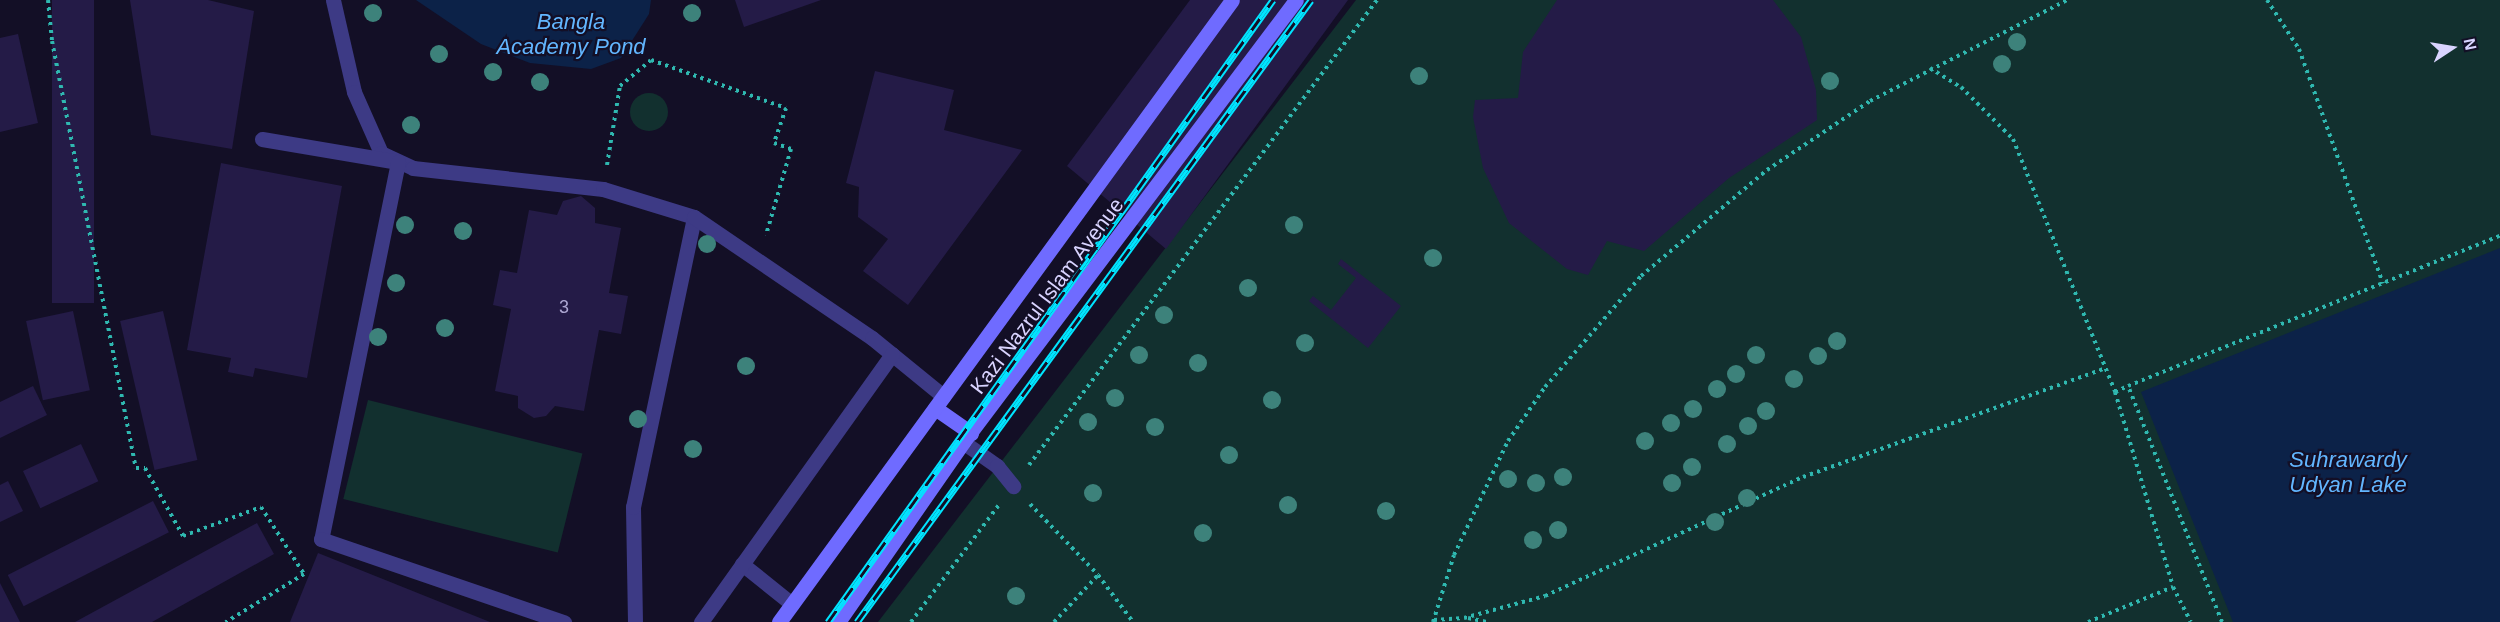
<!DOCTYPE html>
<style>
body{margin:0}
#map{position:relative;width:2500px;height:622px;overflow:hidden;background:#130f26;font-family:Helvetica,sans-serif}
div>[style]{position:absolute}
.green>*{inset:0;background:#12302f;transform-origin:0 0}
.round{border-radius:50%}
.water>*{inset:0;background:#0c2248}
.building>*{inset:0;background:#241b47;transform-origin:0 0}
.path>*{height:4px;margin-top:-2px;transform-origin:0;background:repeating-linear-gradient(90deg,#2fb8b0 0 3px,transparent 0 7.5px)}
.service>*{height:15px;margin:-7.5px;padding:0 7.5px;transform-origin:7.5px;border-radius:7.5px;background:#3d3a85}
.secondary>*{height:15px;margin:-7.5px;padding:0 7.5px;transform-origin:7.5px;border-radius:7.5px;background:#6f6bff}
.rail>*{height:7px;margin-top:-3.5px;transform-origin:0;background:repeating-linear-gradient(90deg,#130f26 0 14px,#00e5ff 0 28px);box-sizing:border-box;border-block:2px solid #00e5ff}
.trees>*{width:18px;height:18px;margin:-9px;border-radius:50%;background:#3d827b}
span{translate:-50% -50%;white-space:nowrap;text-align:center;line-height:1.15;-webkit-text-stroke:4.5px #130f26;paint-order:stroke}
.number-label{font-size:18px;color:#aca6d1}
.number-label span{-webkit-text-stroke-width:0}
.street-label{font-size:21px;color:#d9d4ff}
.water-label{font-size:22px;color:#62b6ff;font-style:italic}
.north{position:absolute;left:2422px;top:18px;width:60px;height:60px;-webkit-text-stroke:4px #130f26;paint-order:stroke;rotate:78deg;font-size:16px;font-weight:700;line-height:24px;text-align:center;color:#d9d4ff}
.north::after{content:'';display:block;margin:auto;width:21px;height:27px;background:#d9d4ff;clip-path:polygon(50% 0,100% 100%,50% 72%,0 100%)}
</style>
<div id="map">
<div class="green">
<i style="clip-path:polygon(1356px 0,2500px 0,2500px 622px,878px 622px)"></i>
<i class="round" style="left:630px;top:93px;width:38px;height:38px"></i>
<i style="left:368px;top:400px;width:221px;height:102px;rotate:14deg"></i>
</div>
<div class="water">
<i style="clip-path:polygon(416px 0,651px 0,649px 14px,621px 58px,591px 69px,530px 63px,481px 44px)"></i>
<i style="clip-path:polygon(2500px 248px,2500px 622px,2233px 622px,2141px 392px)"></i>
</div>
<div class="building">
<i style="left:52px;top:0;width:42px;height:303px"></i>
<i style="clip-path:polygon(130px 0,208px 0,254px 11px,232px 149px,151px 135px)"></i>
<i style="clip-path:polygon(735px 0,821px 0,744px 27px)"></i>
<i style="clip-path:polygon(1190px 0,1348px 0,1166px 249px,1067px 166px)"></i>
<i style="clip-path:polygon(1557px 0,1773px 0,1801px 37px,1816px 90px,1817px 120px,1729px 178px,1644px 251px,1607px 241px,1588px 275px,1567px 269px,1509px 223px,1483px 168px,1473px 117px,1475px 100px,1518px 98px,1523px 52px)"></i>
<i style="clip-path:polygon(18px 34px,38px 123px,0 132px,0 38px)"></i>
<i style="clip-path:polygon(875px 71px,954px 90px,944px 130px,1022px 150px,908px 305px,863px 271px,888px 239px,858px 217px,859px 187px,846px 183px)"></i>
<i style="clip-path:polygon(221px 163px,342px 186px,307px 378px,255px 368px,253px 377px,228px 372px,231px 358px,187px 350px)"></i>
<i style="clip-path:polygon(581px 196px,595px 208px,595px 223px,621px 228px,609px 293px,628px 296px,621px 334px,599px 330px,584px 411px,555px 406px,546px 416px,534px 418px,518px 408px,518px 396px,495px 391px,511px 309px,493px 305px,500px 270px,517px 273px,529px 210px,557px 215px,563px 201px)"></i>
<i style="clip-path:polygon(1341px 259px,1401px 306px,1368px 348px,1309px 301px,1313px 296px,1331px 310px,1356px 278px,1338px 264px)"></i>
<i style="left:73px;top:311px;width:81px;height:48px;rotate:78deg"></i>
<i style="left:163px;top:311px;width:153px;height:44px;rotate:77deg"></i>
<i style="clip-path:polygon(33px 386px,47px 415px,0 438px,0 402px)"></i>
<i style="left:81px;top:444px;width:41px;height:64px;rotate:65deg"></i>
<i style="clip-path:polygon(8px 481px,23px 511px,0 522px,0 485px)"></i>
<i style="left:153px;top:501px;width:35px;height:163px;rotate:63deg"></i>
<i style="clip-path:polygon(257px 523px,274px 554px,152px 622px,75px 622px)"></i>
<i style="clip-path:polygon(318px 553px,490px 622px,290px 622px)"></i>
<i style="clip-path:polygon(0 583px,20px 622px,0 622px)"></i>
</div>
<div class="path">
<i style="left:48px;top:0;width:41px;rotate:84.4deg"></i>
<i style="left:52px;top:41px;width:435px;rotate:78.9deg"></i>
<i style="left:136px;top:468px;width:9px"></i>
<i style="left:145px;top:468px;width:78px;rotate:60.8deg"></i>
<i style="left:183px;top:536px;width:83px;rotate:-20.4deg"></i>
<i style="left:261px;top:507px;width:80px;rotate:57.3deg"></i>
<i style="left:304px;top:574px;width:92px;rotate:148.4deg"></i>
<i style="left:2267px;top:0;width:59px;rotate:56.9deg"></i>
<i style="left:2299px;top:49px;width:249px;rotate:70.3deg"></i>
<i style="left:1930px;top:68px;width:36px;rotate:32deg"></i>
<i style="left:1961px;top:87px;width:74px;rotate:45deg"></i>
<i style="left:2013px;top:139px;width:273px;rotate:68deg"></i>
<i style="left:2115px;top:392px;width:14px;rotate:-25deg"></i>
<i style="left:607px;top:165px;width:80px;rotate:-80.7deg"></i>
<i style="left:620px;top:86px;width:40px;rotate:-40deg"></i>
<i style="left:651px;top:60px;width:143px;rotate:19.6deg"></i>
<i style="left:786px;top:108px;width:37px;rotate:109deg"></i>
<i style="left:774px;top:143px;width:18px;rotate:19deg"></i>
<i style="left:791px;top:149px;width:90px;rotate:106.2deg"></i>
<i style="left:2115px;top:392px;width:203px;rotate:73.4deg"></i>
<i style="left:2173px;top:587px;width:39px;rotate:63deg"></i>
<i style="left:1029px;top:465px;width:581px;rotate:-53.19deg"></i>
<i style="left:1030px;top:504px;width:98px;rotate:46.2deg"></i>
<i style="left:1098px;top:575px;width:59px;rotate:53.3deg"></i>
<i style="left:1468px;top:618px;width:19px;rotate:12deg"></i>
<i style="left:1434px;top:620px;width:30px;rotate:-4deg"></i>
<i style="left:1464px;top:618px;width:84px;rotate:-15.2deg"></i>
<i style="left:1545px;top:596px;width:284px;rotate:-24.8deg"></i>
<i style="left:1803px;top:477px;width:321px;rotate:-19.8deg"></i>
<i style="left:911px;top:622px;width:146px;rotate:-53.1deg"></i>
<i style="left:1054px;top:622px;width:64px;rotate:-46.9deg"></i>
<i style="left:1433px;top:622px;width:70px;rotate:-72.6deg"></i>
<i style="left:1454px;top:555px;width:126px;rotate:-64.7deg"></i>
<i style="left:1508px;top:441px;width:65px;rotate:-55.6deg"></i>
<i style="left:1545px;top:387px;width:147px;rotate:-49.1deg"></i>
<i style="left:1641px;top:276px;width:165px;rotate:-40.1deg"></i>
<i style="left:1767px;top:170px;width:124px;rotate:-33.8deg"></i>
<i style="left:1870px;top:101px;width:221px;rotate:-27.1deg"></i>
<i style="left:2088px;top:622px;width:92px;rotate:-22.4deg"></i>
<i style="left:2222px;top:622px;width:254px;rotate:-111.7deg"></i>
<i style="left:2128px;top:386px;width:401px;rotate:-22deg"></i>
</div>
<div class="service">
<i style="left:333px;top:0;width:94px;rotate:77.1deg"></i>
<i style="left:354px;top:92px;width:67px;rotate:66.1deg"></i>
<i style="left:381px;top:153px;width:35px;rotate:25deg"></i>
<i style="left:413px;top:168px;width:191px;rotate:6.3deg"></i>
<i style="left:603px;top:189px;width:95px;rotate:17.1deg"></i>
<i style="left:262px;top:139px;width:138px;rotate:9.6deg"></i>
<i style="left:398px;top:162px;width:385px;rotate:101.5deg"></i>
<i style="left:321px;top:539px;width:257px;rotate:18.9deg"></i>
<i style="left:963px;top:442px;width:42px;rotate:35.2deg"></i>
<i style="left:997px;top:466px;width:26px;rotate:51deg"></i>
<i style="left:742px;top:564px;width:64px;rotate:38.7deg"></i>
<i style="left:635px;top:622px;width:115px;rotate:-91deg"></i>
<i style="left:633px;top:507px;width:296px;rotate:-78.1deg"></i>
<i style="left:694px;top:217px;width:215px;rotate:34.2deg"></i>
<i style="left:872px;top:338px;width:92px;rotate:39.2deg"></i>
<i style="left:701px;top:622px;width:329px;rotate:-54.5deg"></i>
</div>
<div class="secondary">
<i style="left:935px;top:408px;width:44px;rotate:34.8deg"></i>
<i style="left:779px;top:622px;width:769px;rotate:-53.93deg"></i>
<i style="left:838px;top:622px;width:219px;rotate:-55.2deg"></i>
<i style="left:963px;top:442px;width:553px;rotate:-53.01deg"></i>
</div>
<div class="rail">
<i style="left:828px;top:622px;width:765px;rotate:-54.42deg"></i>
<i style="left:857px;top:622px;width:770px;rotate:-53.87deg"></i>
</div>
<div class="trees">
<i style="left:373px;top:13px"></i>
<i style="left:692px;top:13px"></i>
<i style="left:2017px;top:42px"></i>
<i style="left:439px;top:54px"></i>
<i style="left:2002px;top:64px"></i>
<i style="left:493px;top:72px"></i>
<i style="left:1419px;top:76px"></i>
<i style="left:1830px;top:81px"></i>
<i style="left:540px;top:82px"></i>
<i style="left:411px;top:125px"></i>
<i style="left:405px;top:225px"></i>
<i style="left:1294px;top:225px"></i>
<i style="left:463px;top:231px"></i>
<i style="left:707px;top:244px"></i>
<i style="left:1433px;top:258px"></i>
<i style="left:396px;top:283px"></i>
<i style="left:1248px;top:288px"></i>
<i style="left:1164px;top:315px"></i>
<i style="left:445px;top:328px"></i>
<i style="left:378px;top:337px"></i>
<i style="left:1837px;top:341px"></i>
<i style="left:1305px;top:343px"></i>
<i style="left:1139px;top:355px"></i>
<i style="left:1756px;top:355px"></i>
<i style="left:1818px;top:356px"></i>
<i style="left:1198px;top:363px"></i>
<i style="left:746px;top:366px"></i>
<i style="left:1736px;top:374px"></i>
<i style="left:1794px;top:379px"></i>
<i style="left:1717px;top:389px"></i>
<i style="left:1115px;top:398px"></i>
<i style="left:1272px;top:400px"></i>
<i style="left:1693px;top:409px"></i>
<i style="left:1766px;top:411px"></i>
<i style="left:638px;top:419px"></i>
<i style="left:1088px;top:422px"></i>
<i style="left:1671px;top:423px"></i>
<i style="left:1748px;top:426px"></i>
<i style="left:1155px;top:427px"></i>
<i style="left:1645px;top:441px"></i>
<i style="left:1727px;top:444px"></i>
<i style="left:693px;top:449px"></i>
<i style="left:1229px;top:455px"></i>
<i style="left:1692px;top:467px"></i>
<i style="left:1563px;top:477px"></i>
<i style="left:1508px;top:479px"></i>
<i style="left:1536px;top:483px"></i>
<i style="left:1672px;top:483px"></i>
<i style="left:1093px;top:493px"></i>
<i style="left:1747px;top:498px"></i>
<i style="left:1288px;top:505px"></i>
<i style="left:1386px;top:511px"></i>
<i style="left:1715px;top:522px"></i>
<i style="left:1558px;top:530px"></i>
<i style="left:1203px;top:533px"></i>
<i style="left:1533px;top:540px"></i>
<i style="left:1016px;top:596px"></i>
</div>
<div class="number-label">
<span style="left:564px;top:307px">3</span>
</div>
<div class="street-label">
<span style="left:1047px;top:296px;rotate:-53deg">Kazi Nazrul Islam Avenue</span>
</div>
<div class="water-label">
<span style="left:571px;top:34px">Bangla<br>Academy Pond</span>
<span style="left:2348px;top:472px">Suhrawardy<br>Udyan Lake</span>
</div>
<div class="north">N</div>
</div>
